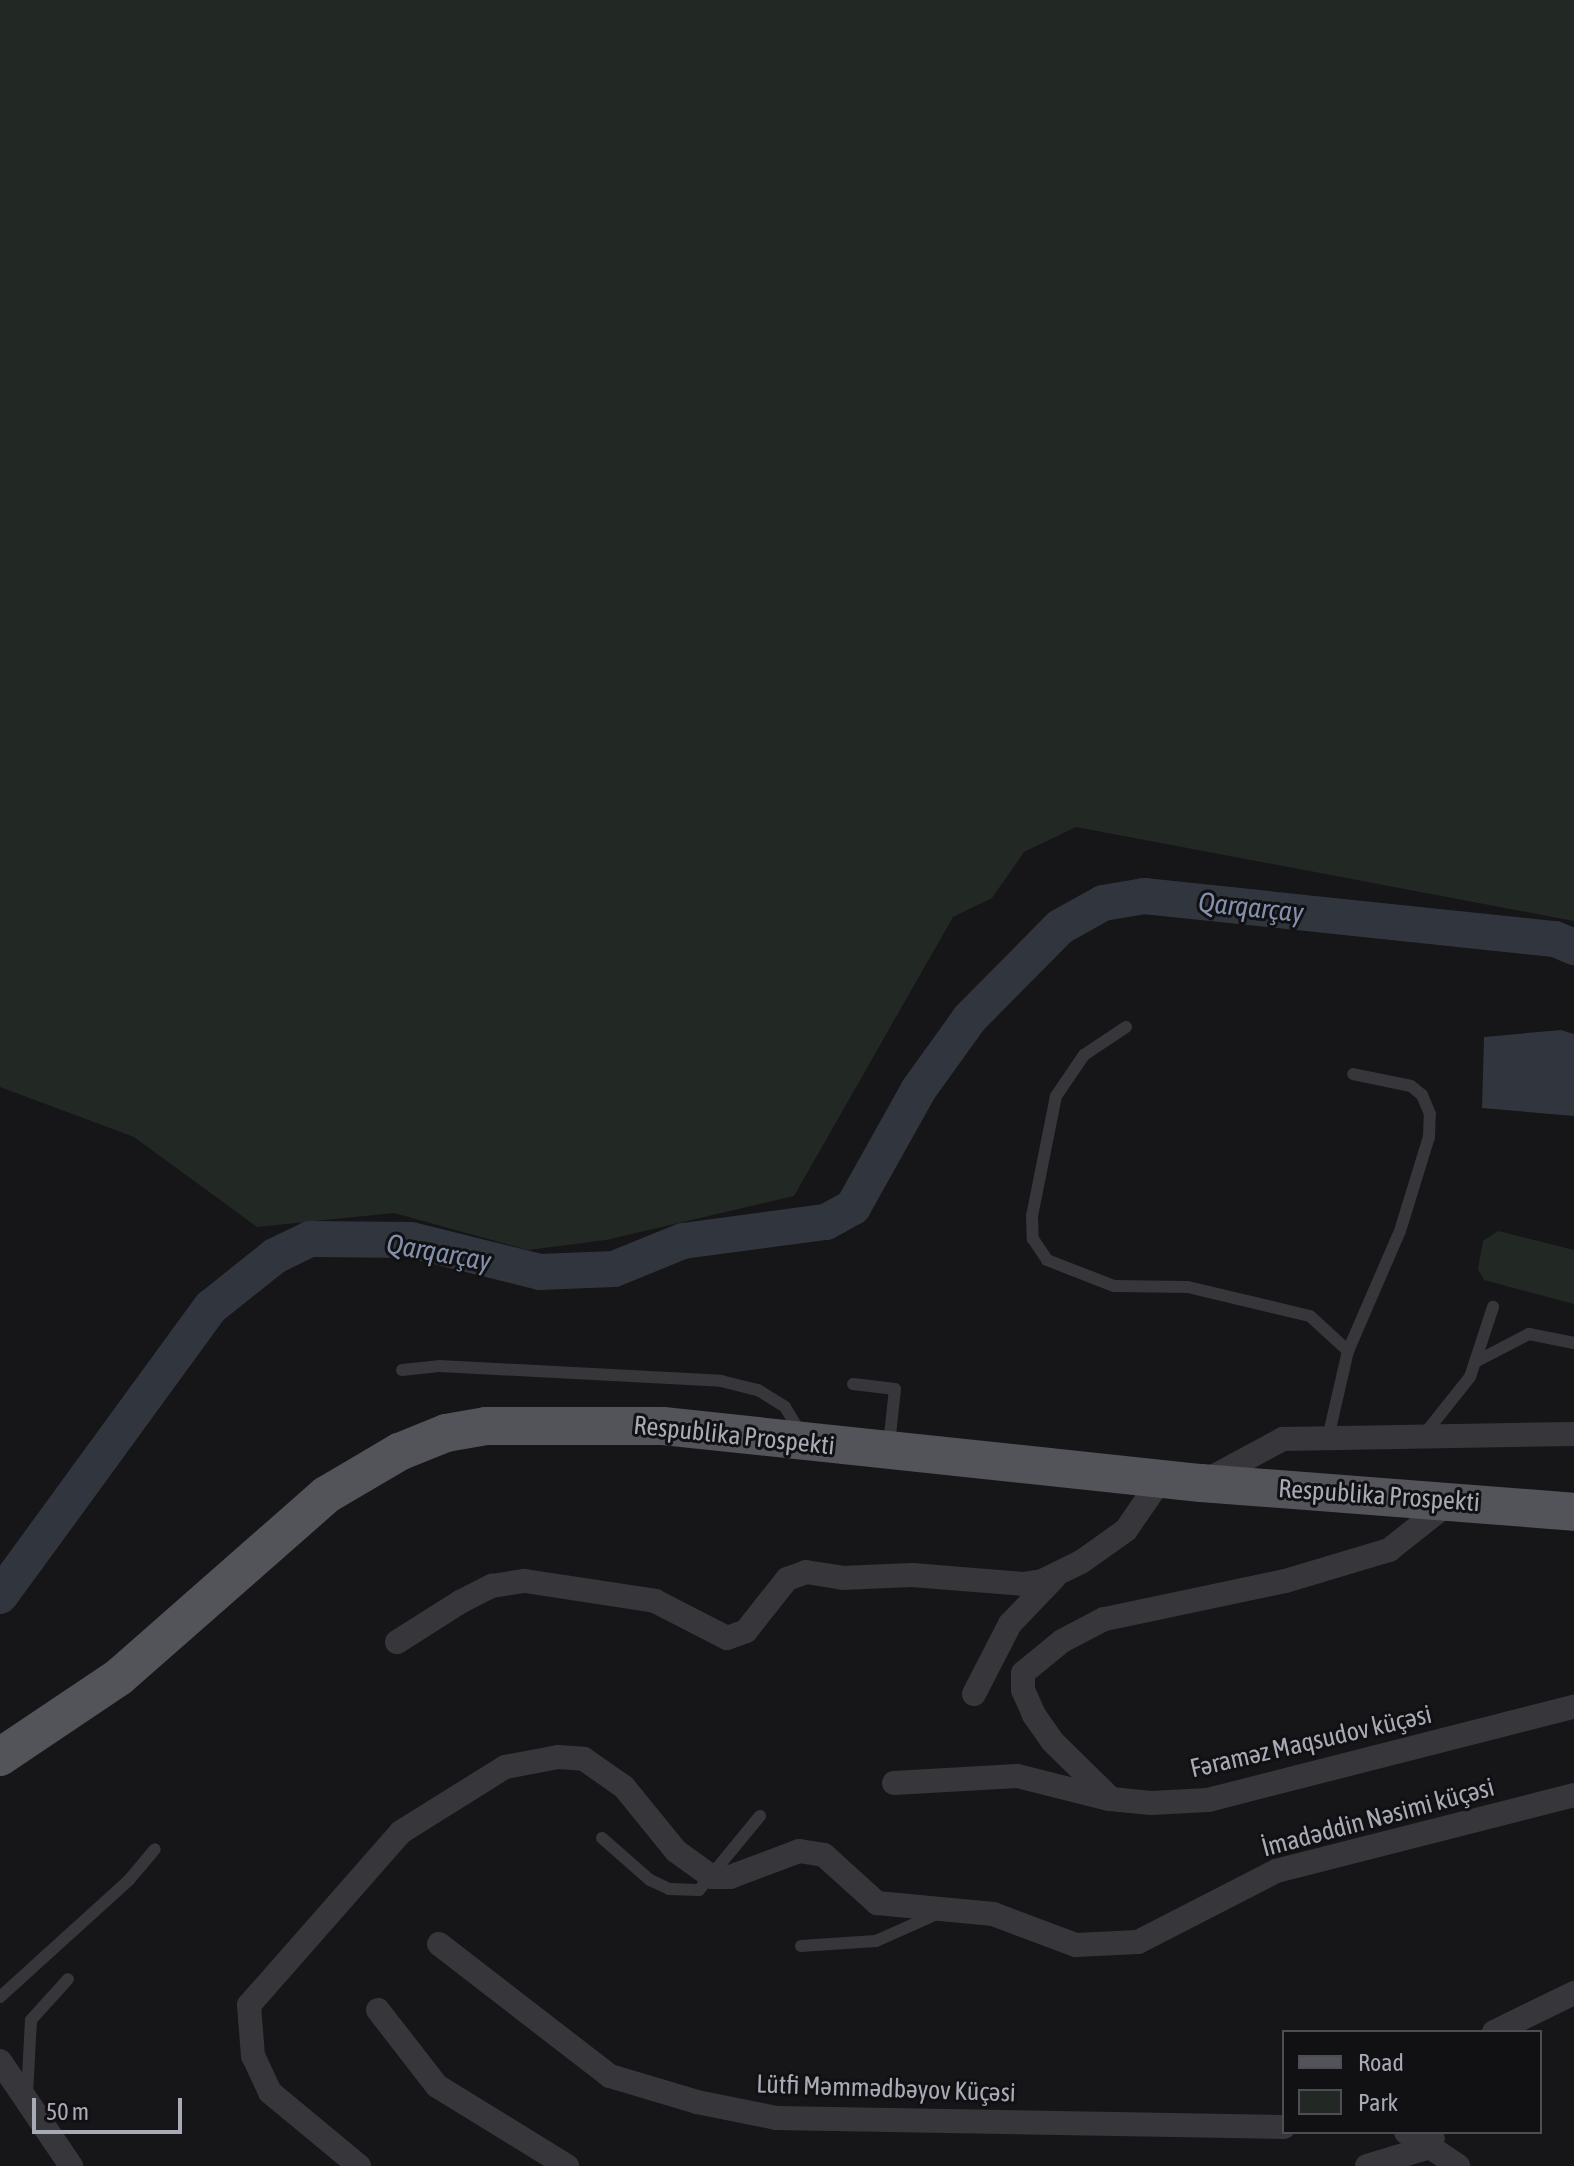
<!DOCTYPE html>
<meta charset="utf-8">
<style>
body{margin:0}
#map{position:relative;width:1574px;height:2166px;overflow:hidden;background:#161517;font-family:"Asap Condensed",sans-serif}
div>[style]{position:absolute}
.green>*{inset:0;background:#222924}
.water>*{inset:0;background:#30353e}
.river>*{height:36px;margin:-18px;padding:0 18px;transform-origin:18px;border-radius:18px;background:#30353e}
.lane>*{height:12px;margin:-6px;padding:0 6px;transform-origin:6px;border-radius:6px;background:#37373b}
.street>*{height:24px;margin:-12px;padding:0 12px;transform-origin:12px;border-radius:12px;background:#37373b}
.primary>*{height:38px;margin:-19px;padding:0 19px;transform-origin:19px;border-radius:19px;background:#53535a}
span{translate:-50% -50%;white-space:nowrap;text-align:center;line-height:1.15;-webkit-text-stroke:6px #111012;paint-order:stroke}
.street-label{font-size:26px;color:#a8aab6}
.water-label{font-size:28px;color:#8390ad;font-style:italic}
.legend{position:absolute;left:1282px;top:2030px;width:260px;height:104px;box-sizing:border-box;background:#111012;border:2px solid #4d4e54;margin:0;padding:10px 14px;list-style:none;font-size:24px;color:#a8aab6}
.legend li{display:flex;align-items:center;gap:16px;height:40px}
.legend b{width:40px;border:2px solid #4d4e54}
.scale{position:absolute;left:32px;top:2098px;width:150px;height:36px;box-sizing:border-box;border:4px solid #a8aab6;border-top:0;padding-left:10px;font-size:24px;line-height:28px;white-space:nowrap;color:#a8aab6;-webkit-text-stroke:6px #111012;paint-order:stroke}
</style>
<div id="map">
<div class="green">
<i style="clip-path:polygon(0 0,1574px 0,1574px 921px,1076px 827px,1024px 852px,992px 898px,953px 917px,794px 1196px,606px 1240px,528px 1250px,394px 1213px,257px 1227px,134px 1137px,0 1087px)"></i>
<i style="clip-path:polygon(1498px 1231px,1574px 1250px,1574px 1304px,1484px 1280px,1478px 1269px,1483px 1241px)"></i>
</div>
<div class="water">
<i style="clip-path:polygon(1561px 1030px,1574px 1034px,1574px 1116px,1482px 1108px,1484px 1037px)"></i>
</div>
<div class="river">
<i style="left:0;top:1596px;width:358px;rotate:-53.9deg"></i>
<i style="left:211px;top:1307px;width:82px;rotate:-38.6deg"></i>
<i style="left:275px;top:1256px;width:39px;rotate:-26deg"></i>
<i style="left:310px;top:1239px;width:101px;rotate:0.6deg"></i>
<i style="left:411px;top:1240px;width:133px;rotate:13.9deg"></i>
<i style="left:540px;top:1272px;width:74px;rotate:-2.3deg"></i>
<i style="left:614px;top:1269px;width:74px;rotate:-22.1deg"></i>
<i style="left:683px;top:1241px;width:144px;rotate:-7.6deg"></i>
<i style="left:826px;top:1222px;width:31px;rotate:-29deg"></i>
<i style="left:853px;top:1207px;width:135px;rotate:-60.8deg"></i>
<i style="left:919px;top:1089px;width:87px;rotate:-54.3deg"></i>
<i style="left:970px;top:1018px;width:128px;rotate:-45.3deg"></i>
<i style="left:1060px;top:927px;width:49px;rotate:-29.2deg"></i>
<i style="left:1103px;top:903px;width:42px;rotate:-9.7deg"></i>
<i style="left:1144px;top:896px;width:413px;rotate:6deg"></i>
<i style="left:1555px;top:939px;width:21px;rotate:23deg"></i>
</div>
<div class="lane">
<i style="left:1126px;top:1027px;width:50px;rotate:146.3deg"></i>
<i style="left:1084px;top:1055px;width:50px;rotate:124.3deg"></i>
<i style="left:1056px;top:1096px;width:122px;rotate:101.3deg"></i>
<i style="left:1032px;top:1216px;width:23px;rotate:88deg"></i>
<i style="left:1033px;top:1239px;width:25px;rotate:56deg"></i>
<i style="left:1047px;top:1260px;width:72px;rotate:21.2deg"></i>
<i style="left:1114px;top:1286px;width:74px;rotate:0.8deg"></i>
<i style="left:1188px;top:1287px;width:125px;rotate:13.4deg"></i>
<i style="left:1310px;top:1316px;width:52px;rotate:42.6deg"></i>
<i style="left:1475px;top:1362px;width:61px;rotate:-27.4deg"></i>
<i style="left:1529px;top:1334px;width:46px;rotate:11.3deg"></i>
<i style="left:402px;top:1370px;width:37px;rotate:-6deg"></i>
<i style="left:439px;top:1366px;width:282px;rotate:3deg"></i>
<i style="left:721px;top:1381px;width:38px;rotate:14deg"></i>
<i style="left:758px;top:1390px;width:32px;rotate:32deg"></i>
<i style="left:785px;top:1407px;width:31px;rotate:59deg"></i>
<i style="left:853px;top:1384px;width:42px;rotate:6.8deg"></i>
<i style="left:895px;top:1389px;width:55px;rotate:96.2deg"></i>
<i style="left:1423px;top:1436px;width:75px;rotate:-51.5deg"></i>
<i style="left:1470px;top:1377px;width:74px;rotate:-71.8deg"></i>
<i style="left:1328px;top:1438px;width:89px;rotate:-77.1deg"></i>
<i style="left:1348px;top:1351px;width:131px;rotate:-66.6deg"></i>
<i style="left:1400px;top:1231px;width:98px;rotate:-72.9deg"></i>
<i style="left:1429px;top:1137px;width:23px;rotate:-88deg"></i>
<i style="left:1430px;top:1114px;width:21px;rotate:-113deg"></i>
<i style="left:1422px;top:1095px;width:14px;rotate:-141deg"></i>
<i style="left:1411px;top:1086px;width:59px;rotate:-168.3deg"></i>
<i style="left:602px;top:1838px;width:64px;rotate:41.2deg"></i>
<i style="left:650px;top:1880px;width:21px;rotate:25deg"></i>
<i style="left:669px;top:1889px;width:30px;rotate:2deg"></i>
<i style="left:699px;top:1890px;width:96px;rotate:-50.5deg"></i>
<i style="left:801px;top:1946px;width:75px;rotate:-3.8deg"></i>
<i style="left:876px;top:1941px;width:69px;rotate:-24deg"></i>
<i style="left:0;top:1997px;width:174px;rotate:-42.2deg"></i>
<i style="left:129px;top:1880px;width:40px;rotate:-50deg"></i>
<i style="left:27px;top:2094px;width:74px;rotate:-86.9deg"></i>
<i style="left:31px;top:2020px;width:55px;rotate:-47.9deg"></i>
</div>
<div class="street">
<i style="left:1203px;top:1482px;width:91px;rotate:-28.3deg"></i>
<i style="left:1283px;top:1439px;width:291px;rotate:-1deg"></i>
<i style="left:1451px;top:1501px;width:79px;rotate:141.7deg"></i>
<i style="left:1389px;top:1550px;width:109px;rotate:163.4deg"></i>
<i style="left:1285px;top:1581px;width:185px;rotate:168.1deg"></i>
<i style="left:1104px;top:1619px;width:47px;rotate:152.4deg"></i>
<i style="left:1062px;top:1641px;width:50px;rotate:140.6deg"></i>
<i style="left:1023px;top:1673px;width:17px;rotate:90deg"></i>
<i style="left:1023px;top:1690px;width:27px;rotate:66deg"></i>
<i style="left:1034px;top:1715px;width:32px;rotate:55deg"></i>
<i style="left:1052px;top:1741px;width:83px;rotate:44.5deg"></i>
<i style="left:1111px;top:1799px;width:40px;rotate:5.7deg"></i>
<i style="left:1151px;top:1803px;width:57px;rotate:-3deg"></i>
<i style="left:1208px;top:1800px;width:378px;rotate:-14.3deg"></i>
<i style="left:397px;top:1642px;width:75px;rotate:-32.4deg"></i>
<i style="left:460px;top:1602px;width:36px;rotate:-27deg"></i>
<i style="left:492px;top:1586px;width:33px;rotate:-9deg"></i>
<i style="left:525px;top:1581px;width:132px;rotate:8.7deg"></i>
<i style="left:655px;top:1601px;width:81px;rotate:27.2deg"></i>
<i style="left:727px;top:1638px;width:20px;rotate:-20deg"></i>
<i style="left:746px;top:1631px;width:66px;rotate:-51.7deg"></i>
<i style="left:787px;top:1579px;width:20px;rotate:-20deg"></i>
<i style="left:806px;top:1572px;width:36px;rotate:9deg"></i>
<i style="left:842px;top:1578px;width:70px;rotate:-2.5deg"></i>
<i style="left:912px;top:1575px;width:111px;rotate:4.6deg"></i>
<i style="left:1023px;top:1584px;width:19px;rotate:-9deg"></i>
<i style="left:1042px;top:1581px;width:43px;rotate:-26deg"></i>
<i style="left:1081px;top:1562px;width:55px;rotate:-35.4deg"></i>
<i style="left:1126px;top:1530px;width:62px;rotate:-55.5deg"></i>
<i style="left:974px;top:1694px;width:79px;rotate:-62.8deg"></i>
<i style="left:1010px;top:1624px;width:64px;rotate:-46.3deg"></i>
<i style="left:894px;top:1783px;width:123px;rotate:-3.3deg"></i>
<i style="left:1017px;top:1776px;width:95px;rotate:14deg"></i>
<i style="left:439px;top:1944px;width:216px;rotate:37.7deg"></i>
<i style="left:610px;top:2076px;width:91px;rotate:16.6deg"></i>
<i style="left:697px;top:2102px;width:81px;rotate:11.4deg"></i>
<i style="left:776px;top:2118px;width:508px;rotate:1.01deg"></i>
<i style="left:378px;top:2010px;width:96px;rotate:52.2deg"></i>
<i style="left:437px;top:2086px;width:153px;rotate:31.6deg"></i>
<i style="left:1494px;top:2032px;width:89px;rotate:-26deg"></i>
<i style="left:0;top:2061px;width:127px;rotate:55.9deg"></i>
<i style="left:1406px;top:2132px;width:28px;rotate:32deg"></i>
<i style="left:1430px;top:2147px;width:9px;rotate:-72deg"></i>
<i style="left:359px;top:2166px;width:116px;rotate:-140.3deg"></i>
<i style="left:270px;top:2092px;width:40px;rotate:-115deg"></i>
<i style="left:253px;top:2056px;width:51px;rotate:-94.5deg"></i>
<i style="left:249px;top:2005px;width:230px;rotate:-48.7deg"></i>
<i style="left:401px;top:1832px;width:123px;rotate:-32deg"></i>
<i style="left:505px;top:1767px;width:54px;rotate:-10.7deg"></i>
<i style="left:558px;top:1757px;width:26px;rotate:4deg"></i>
<i style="left:584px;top:1759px;width:49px;rotate:35deg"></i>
<i style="left:624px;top:1787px;width:82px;rotate:50.9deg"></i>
<i style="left:676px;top:1851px;width:44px;rotate:35.8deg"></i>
<i style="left:712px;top:1877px;width:18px"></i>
<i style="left:730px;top:1877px;width:74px;rotate:-20.6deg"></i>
<i style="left:799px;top:1851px;width:25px;rotate:9deg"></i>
<i style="left:824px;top:1855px;width:72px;rotate:42.2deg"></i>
<i style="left:877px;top:1903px;width:117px;rotate:5.4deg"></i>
<i style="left:993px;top:1914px;width:89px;rotate:20.5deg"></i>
<i style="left:1076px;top:1945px;width:62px;rotate:-2.8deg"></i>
<i style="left:1138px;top:1942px;width:155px;rotate:-27.2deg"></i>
<i style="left:1276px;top:1871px;width:308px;rotate:-14.3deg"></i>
<i style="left:1367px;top:2166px;width:66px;rotate:-16.8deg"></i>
<i style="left:1430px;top:2147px;width:34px;rotate:34deg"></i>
</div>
<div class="primary">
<i style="left:0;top:1757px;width:143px;rotate:-33.9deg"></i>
<i style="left:119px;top:1677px;width:276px;rotate:-41.3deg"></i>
<i style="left:326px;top:1495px;width:85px;rotate:-30.5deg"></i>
<i style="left:399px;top:1452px;width:51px;rotate:-22deg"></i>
<i style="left:446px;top:1433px;width:41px;rotate:-9.9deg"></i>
<i style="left:486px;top:1426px;width:177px"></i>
<i style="left:663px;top:1426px;width:541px;rotate:6.05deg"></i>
<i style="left:1201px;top:1483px;width:374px;rotate:4.4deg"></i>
</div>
<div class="street-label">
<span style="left:734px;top:1436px;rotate:6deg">Respublika Prospekti</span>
<span style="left:1379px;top:1496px;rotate:4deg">Respublika Prospekti</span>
<span style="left:1311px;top:1742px;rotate:-13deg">Fəraməz Maqsudov küçəsi</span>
<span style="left:1378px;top:1818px;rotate:-15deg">İmadəddin Nəsimi küçəsi</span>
<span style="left:886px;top:2089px;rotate:2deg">Lütfi Məmmədbəyov Küçəsi</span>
</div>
<div class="water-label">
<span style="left:1251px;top:907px;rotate:6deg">Qarqarçay</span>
<span style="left:439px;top:1252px;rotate:10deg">Qarqarçay</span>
</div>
<ul class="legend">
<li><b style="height:10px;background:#53535a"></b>Road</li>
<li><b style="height:22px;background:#222924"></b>Park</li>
</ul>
<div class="scale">50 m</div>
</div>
